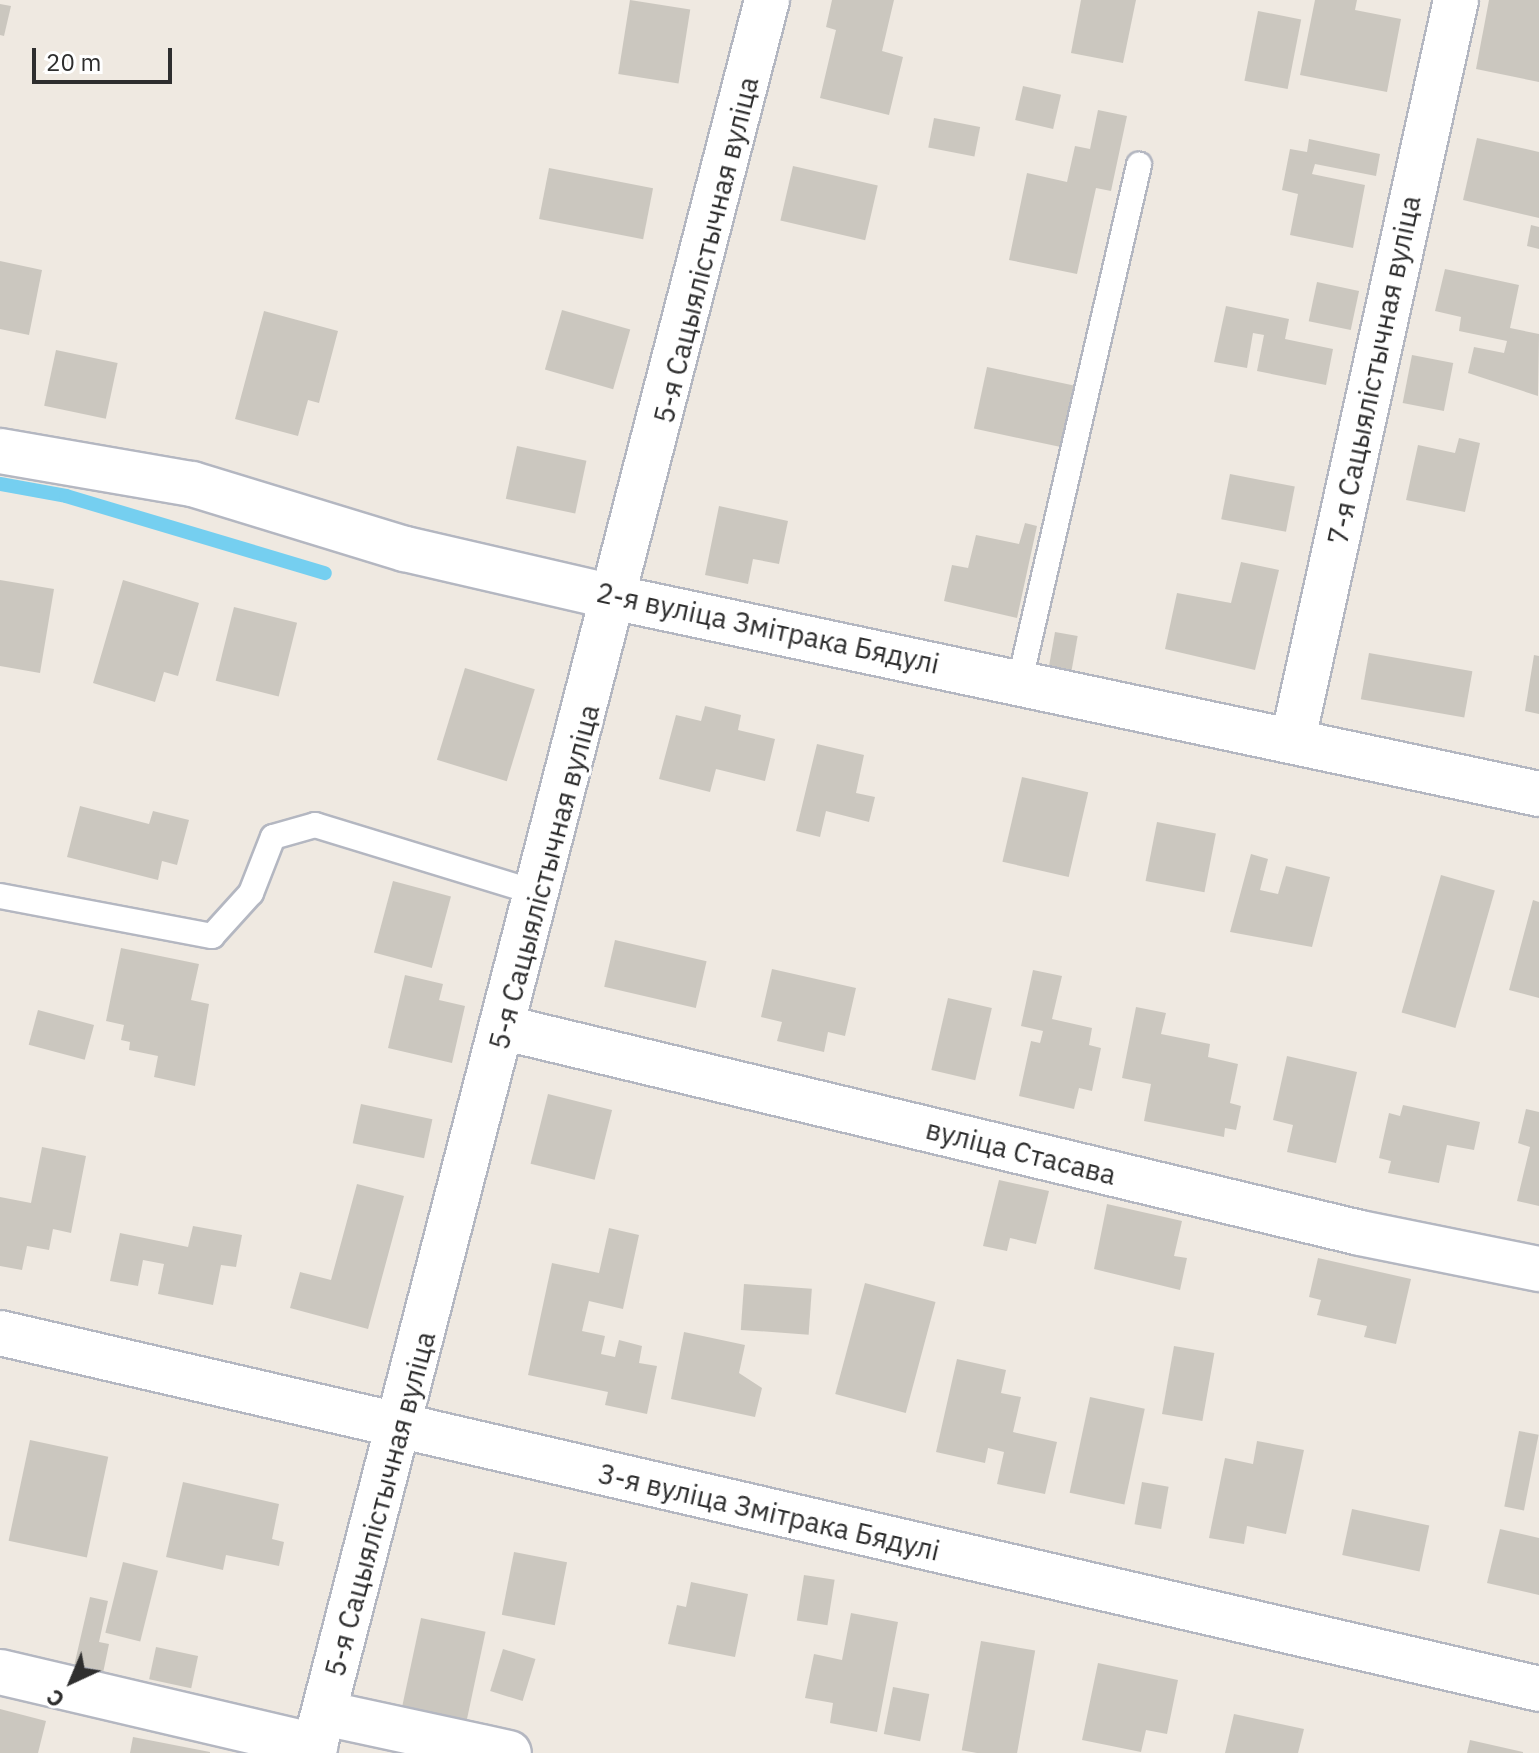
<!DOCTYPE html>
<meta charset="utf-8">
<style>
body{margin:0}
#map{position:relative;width:1539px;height:1753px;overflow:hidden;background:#efe9e1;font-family:"IBM Plex Sans",sans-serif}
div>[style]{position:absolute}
.stream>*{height:14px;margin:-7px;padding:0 7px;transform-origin:7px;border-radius:7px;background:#75cff0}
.building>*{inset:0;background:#cbc7bf;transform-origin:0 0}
.roads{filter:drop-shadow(2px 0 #b4b7c1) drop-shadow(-2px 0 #b4b7c1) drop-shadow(0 2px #b4b7c1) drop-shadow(0 -2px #b4b7c1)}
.service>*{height:24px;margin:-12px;padding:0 12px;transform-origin:12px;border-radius:12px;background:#fff}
.minor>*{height:44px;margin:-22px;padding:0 22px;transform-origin:22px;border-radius:22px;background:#fff}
span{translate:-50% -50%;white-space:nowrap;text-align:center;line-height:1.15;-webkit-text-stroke:6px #fff;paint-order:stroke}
.street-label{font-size:28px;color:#2e2e2e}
.north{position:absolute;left:32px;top:1641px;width:80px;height:80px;-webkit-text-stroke:6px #fff;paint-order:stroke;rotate:224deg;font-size:22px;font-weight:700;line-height:32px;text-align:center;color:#2e2e2e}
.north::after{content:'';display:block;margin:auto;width:28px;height:36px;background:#2e2e2e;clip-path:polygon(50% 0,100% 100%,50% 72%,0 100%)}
.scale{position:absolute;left:32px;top:48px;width:140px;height:36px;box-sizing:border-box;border:4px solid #2e2e2e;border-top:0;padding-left:10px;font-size:24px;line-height:28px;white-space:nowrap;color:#2e2e2e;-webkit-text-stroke:6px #fff;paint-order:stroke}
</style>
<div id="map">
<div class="stream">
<i style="left:0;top:484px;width:67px;rotate:10.3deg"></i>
<i style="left:66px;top:496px;width:270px;rotate:16.6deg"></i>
</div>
<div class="building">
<i style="left:630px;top:0;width:61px;height:75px;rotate:9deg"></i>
<i style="clip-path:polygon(832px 0,894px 0,882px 51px,903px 57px,889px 115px,820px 98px,836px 30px,826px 27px)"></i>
<i style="clip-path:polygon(1081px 0,1136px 0,1123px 63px,1071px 53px)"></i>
<i style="clip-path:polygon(1315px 0,1357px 0,1355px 10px,1401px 19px,1387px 92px,1300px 75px)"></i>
<i style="clip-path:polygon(1489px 0,1539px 0,1539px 82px,1476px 69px)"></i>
<i style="clip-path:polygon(0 4px,11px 6px,4px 36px,0 35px)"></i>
<i style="left:1258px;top:11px;width:44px;height:71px;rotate:11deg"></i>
<i style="left:1023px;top:86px;width:39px;height:35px;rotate:13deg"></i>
<i style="clip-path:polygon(1098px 110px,1127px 116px,1111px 191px,1096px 188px,1077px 274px,1009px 260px,1027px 173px,1067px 182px,1075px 146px,1090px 149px)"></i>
<i style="left:934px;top:118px;width:47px;height:30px;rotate:11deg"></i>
<i style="clip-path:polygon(1477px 138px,1539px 152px,1539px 218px,1463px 200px)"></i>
<i style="clip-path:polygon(1309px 139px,1380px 154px,1376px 176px,1315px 164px,1312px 174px,1365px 185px,1353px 248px,1290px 235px,1298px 194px,1282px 190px,1290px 149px,1307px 152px)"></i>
<i style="left:793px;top:166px;width:87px;height:56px;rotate:13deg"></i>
<i style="left:549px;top:168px;width:106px;height:52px;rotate:11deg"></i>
<i style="clip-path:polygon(1531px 225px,1539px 227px,1539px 249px,1527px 246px)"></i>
<i style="clip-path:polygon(0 261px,42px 270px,29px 335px,0 329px)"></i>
<i style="clip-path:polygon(1445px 269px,1519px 285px,1510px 328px,1539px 334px,1538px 396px,1468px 373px,1474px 347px,1504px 353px,1507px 341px,1459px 331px,1461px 317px,1435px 311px)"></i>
<i style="left:1317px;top:282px;width:43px;height:40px;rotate:12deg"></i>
<i style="clip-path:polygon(1226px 306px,1289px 319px,1285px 339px,1333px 349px,1326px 385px,1257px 371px,1264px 335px,1253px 333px,1247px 368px,1214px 362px)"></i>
<i style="left:562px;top:310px;width:71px;height:62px;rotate:16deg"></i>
<i style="clip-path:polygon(264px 311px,338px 331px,319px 403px,308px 400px,298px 436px,235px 419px)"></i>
<i style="left:56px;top:350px;width:63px;height:57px;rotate:12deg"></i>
<i style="left:1412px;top:355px;width:42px;height:49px;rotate:11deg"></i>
<i style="left:987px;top:367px;width:90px;height:63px;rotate:12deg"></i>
<i style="clip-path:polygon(1459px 438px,1480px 443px,1465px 512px,1406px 500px,1418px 445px,1455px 453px)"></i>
<i style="left:517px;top:446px;width:71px;height:54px;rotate:12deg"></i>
<i style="left:1230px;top:474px;width:66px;height:46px;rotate:11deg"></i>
<i style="clip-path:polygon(719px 506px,788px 521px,779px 564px,753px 559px,748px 584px,705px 575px)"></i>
<i style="clip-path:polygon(1025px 523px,1037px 526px,1017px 618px,944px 601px,952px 565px,968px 568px,976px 535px,1019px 544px)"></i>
<i style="clip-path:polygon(1241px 562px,1279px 570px,1255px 670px,1165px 649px,1177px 593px,1231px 603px)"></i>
<i style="clip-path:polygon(0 580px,54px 589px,40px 673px,0 666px)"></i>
<i style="clip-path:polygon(123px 580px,199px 603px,178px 676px,164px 672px,155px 702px,93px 683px)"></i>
<i style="left:234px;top:607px;width:65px;height:76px;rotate:14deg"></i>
<i style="left:1055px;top:632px;width:23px;height:35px;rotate:10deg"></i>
<i style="left:1369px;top:653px;width:105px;height:47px;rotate:10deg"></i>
<i style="clip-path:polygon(1534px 655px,1539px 656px,1539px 714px,1525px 711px)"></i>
<i style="left:465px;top:668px;width:73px;height:96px;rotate:17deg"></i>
<i style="clip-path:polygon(705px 706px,741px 715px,738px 730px,775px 739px,765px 781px,716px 769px,710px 792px,659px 779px,676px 715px,701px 721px)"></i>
<i style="clip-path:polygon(817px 744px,864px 755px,856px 793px,875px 797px,869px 822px,826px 811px,820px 837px,796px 831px)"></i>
<i style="left:1022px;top:777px;width:68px;height:87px;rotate:13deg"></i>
<i style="clip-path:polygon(80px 806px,149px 824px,153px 811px,189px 820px,177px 865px,162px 861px,158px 880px,67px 857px)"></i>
<i style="left:1157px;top:822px;width:60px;height:60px;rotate:11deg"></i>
<i style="clip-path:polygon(1251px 854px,1268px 859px,1260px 890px,1278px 894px,1286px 866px,1330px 877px,1312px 947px,1230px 932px)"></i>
<i style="left:1441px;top:875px;width:56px;height:143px;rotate:16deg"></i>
<i style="left:393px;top:881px;width:60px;height:74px;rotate:15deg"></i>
<i style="clip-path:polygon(1533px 900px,1539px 902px,1539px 998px,1509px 990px)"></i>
<i style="left:615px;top:940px;width:94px;height:48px;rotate:13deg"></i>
<i style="clip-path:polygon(121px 948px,199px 964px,191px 1000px,209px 1004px,195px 1086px,154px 1077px,158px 1056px,129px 1050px,130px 1042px,121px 1040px,124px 1025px,106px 1021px)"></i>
<i style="clip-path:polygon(772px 969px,856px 988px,845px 1036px,828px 1032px,824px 1052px,777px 1041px,782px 1022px,761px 1017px)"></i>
<i style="clip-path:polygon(1033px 970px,1062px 976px,1052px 1019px,1092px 1028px,1089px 1045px,1101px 1048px,1092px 1091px,1079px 1088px,1074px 1109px,1019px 1096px,1031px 1041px,1040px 1043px,1043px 1031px,1021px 1026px)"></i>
<i style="clip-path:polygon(405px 975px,443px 984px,439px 1000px,465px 1006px,452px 1063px,388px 1048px)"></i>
<i style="left:948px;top:998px;width:45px;height:74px;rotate:13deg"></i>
<i style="clip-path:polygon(1136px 1007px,1166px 1013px,1161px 1034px,1210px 1044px,1208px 1057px,1238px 1064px,1230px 1103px,1241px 1106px,1236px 1130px,1225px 1128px,1224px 1137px,1144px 1121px,1151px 1084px,1122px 1078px)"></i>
<i style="left:38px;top:1010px;width:58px;height:36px;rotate:15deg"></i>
<i style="clip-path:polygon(1287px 1056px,1357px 1072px,1336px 1163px,1287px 1152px,1293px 1125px,1273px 1120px)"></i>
<i style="left:548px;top:1094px;width:66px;height:72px;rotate:14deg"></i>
<i style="left:361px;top:1104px;width:73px;height:40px;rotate:12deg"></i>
<i style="clip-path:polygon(1403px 1105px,1480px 1122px,1474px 1150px,1447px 1145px,1439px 1183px,1388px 1173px,1391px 1161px,1379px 1158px,1389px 1113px,1400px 1116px)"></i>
<i style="clip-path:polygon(1526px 1109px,1539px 1112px,1539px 1206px,1517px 1201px,1530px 1147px,1518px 1143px)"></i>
<i style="clip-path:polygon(42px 1147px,86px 1156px,71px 1233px,53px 1229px,49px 1250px,27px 1246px,22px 1270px,0 1266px,0 1197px,31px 1203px)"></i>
<i style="clip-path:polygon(999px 1180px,1049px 1191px,1036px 1244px,1010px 1238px,1007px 1251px,983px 1246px)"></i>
<i style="clip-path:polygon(357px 1184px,404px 1196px,368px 1329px,290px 1308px,300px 1272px,331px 1280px)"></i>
<i style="clip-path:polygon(1107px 1204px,1182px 1221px,1174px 1256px,1187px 1258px,1180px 1290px,1094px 1269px)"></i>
<i style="clip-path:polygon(193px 1226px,242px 1235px,236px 1267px,221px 1265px,213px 1305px,158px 1294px,164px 1264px,143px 1260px,138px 1286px,110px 1281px,120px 1233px,188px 1247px)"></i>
<i style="clip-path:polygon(609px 1228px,639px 1235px,623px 1309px,589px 1301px,582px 1331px,605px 1336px,601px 1354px,615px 1357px,619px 1340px,642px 1346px,639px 1363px,657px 1366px,647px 1414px,605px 1405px,608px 1392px,528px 1375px,552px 1263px,599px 1273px)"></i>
<i style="clip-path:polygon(1318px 1258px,1411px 1279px,1396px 1344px,1364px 1337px,1367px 1326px,1317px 1315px,1321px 1300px,1309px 1297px)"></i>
<i style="left:865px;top:1283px;width:73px;height:115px;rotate:15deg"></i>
<i style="left:744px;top:1284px;width:68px;height:46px;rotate:4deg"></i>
<i style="clip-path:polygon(684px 1332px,745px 1345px,739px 1373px,762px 1388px,755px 1417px,671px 1399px)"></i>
<i style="left:1174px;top:1346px;width:41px;height:69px;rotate:10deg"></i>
<i style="clip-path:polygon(957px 1359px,1006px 1370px,1001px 1393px,1021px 1397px,1013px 1432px,1057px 1442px,1045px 1494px,997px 1484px,1004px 1452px,988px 1448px,985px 1463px,936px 1452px)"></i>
<i style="left:1090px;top:1397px;width:56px;height:98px;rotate:12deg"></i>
<i style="left:1519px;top:1431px;width:20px;height:77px;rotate:11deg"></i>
<i style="left:30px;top:1440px;width:80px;height:103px;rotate:12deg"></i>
<i style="clip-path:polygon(1257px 1441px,1304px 1450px,1286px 1534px,1247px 1526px,1244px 1544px,1209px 1538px,1225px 1458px,1253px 1464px)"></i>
<i style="clip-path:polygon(183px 1482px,279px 1504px,272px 1539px,284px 1542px,279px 1566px,226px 1555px,223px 1570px,166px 1557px)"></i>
<i style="left:1142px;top:1482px;width:27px;height:43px;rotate:10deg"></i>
<i style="left:1352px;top:1509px;width:79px;height:47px;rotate:12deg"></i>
<i style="clip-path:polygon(1500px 1529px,1539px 1538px,1539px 1595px,1487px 1583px)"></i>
<i style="left:514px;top:1552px;width:54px;height:64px;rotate:11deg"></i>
<i style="left:123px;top:1562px;width:36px;height:73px;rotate:14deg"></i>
<i style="left:804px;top:1575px;width:31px;height:46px;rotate:9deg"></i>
<i style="clip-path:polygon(691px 1582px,748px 1594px,735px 1657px,668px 1644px,677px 1605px,686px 1607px)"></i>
<i style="clip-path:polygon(90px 1597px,108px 1601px,99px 1642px,109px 1644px,103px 1673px,74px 1666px)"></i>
<i style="clip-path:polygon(851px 1613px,898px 1622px,877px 1732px,830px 1723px,833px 1703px,805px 1698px,814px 1654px,842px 1660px)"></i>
<i style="left:421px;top:1618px;width:66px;height:90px;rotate:12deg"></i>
<i style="left:981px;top:1641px;width:55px;height:111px;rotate:10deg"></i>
<i style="left:156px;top:1647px;width:43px;height:33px;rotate:12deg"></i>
<i style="left:503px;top:1649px;width:34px;height:44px;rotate:17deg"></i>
<i style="clip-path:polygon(1098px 1663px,1178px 1680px,1167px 1734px,1146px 1730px,1141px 1752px,1082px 1740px)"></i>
<i style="left:893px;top:1687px;width:37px;height:48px;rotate:11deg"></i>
<i style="clip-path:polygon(0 1709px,46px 1721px,38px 1753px,0 1753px)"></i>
<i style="clip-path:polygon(1234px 1714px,1304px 1729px,1298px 1753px,1225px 1753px)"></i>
<i style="clip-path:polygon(133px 1737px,210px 1752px,210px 1753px,130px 1753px)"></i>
<i style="clip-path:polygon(1470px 1740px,1523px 1752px,1523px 1753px,1467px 1753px)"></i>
</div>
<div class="roads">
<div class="service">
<i style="left:1020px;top:680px;width:529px;rotate:-76.99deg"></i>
<i style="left:0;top:896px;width:216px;rotate:10.7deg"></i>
<i style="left:212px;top:936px;width:58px;rotate:-47.8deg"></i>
<i style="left:251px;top:893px;width:60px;rotate:-68.6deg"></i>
<i style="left:273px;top:837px;width:44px;rotate:-15.9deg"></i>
<i style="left:315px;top:825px;width:235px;rotate:17deg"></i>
</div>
<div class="minor">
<i style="left:0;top:451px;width:195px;rotate:9.8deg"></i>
<i style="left:192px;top:484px;width:223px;rotate:17deg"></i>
<i style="left:405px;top:549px;width:218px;rotate:13deg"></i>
<i style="left:617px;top:598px;width:943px;rotate:12deg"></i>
<i style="left:1293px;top:739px;width:757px;rotate:-77.56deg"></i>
<i style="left:505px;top:1028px;width:879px;rotate:13.48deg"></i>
<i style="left:1360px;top:1233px;width:183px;rotate:11.4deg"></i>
<i style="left:0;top:1333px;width:1580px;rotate:13.02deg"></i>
<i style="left:0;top:1672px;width:324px;rotate:13.2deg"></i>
<i style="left:324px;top:1713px;width:189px;rotate:12.2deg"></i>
<i style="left:313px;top:1753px;width:1811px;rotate:-75.48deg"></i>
</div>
</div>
<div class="street-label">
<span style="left:706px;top:250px;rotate:-76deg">5-я Сацыялістычная вуліца</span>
<span style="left:1374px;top:370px;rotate:-78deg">7-я Сацыялістычная вуліца</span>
<span style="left:768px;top:628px;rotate:12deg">2-я вуліца Змітрака Бядулі</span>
<span style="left:544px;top:877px;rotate:-75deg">5-я Сацыялістычная вуліца</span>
<span style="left:1021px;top:1152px;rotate:14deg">вуліца Стасава</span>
<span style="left:380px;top:1504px;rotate:-75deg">5-я Сацыялістычная вуліца</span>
<span style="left:769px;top:1512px;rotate:13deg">3-я вуліца Змітрака Бядулі</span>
</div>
<div class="north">С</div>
<div class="scale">20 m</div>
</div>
